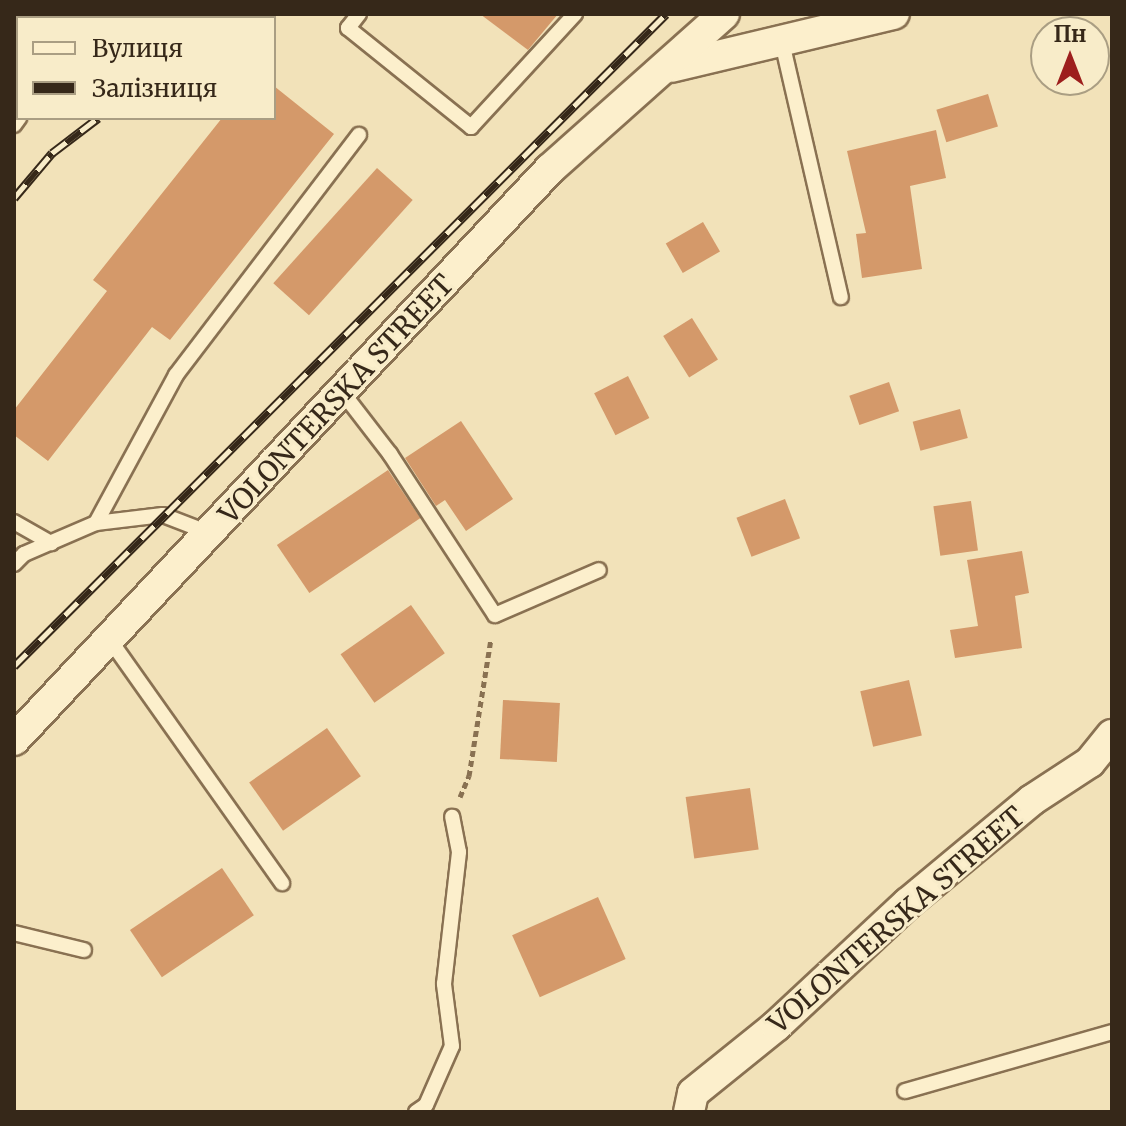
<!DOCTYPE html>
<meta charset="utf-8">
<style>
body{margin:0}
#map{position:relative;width:1126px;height:1126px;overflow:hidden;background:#f2e2b9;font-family:Merriweather,serif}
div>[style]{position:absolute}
.building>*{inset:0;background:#d4996a;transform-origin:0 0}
.path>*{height:5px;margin-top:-2.5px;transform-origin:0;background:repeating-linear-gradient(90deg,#897152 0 6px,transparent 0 10px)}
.roads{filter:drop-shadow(2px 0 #897152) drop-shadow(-2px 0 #897152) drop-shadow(0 2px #897152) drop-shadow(0 -2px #897152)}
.service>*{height:14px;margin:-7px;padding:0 7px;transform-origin:7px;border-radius:7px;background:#fcefcc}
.minor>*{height:30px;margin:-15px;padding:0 15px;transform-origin:15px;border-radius:15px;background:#fcefcc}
.rail>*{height:9px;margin-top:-4.5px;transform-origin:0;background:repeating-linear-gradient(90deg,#f8ecc9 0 18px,#362819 0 36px);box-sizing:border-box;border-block:2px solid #362819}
span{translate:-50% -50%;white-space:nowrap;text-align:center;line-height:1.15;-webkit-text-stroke:6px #f8ecc9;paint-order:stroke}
.street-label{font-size:28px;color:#362819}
.frame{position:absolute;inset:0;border:16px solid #362819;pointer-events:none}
.legend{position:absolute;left:16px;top:16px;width:260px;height:104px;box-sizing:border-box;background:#f8ecc9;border:2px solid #aa9e83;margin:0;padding:10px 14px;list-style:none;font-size:24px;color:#362819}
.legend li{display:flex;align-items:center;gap:16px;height:40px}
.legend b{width:40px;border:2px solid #aa9e83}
.north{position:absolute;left:1030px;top:16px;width:80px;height:80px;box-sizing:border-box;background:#f8ecc9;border:2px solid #aa9e83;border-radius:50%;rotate:0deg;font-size:22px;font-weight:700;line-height:32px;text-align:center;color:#362819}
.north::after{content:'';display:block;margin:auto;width:28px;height:36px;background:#9d1f1d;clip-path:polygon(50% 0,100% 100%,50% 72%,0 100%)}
</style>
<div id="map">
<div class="building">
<i style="clip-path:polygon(480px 14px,558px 14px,528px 50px)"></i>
<i style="clip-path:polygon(274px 86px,334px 134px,170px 340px,152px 327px,48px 461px,14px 435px,14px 410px,107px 291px,93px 280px,222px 118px,274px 118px)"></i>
<i style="left:988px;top:94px;width:34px;height:54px;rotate:73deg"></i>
<i style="clip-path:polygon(936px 130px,946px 178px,910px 186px,922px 269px,862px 278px,856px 234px,866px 233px,847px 151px)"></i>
<i style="left:377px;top:168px;width:48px;height:155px;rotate:42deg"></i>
<i style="left:703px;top:222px;width:34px;height:43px;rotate:60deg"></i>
<i style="left:692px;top:318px;width:49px;height:34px;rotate:58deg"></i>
<i style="left:628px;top:376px;width:47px;height:38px;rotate:63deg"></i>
<i style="left:889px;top:382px;width:31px;height:42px;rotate:71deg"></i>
<i style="left:960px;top:409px;width:30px;height:49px;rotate:75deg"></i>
<i style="clip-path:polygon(461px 421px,513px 499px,466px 531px,445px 500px,436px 506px,405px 458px)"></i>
<i style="left:388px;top:470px;width:58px;height:134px;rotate:56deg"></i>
<i style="left:785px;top:499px;width:42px;height:52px;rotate:69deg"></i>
<i style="left:971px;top:501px;width:50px;height:38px;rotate:82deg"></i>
<i style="clip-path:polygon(1022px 551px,1029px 593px,1015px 596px,1022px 648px,955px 658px,950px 630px,978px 626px,967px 560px)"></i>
<i style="left:411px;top:605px;width:59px;height:86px;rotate:55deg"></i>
<i style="left:909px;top:680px;width:57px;height:50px;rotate:77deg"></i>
<i style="left:503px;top:700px;width:57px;height:59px;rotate:3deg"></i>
<i style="left:327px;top:728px;width:59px;height:95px;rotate:55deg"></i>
<i style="left:750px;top:788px;width:62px;height:65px;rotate:82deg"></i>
<i style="left:222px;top:868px;width:57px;height:111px;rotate:56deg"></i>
<i style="left:598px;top:897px;width:68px;height:94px;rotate:66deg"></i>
</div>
<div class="path">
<i style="left:460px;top:797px;width:23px;rotate:-67deg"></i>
<i style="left:469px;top:776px;width:139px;rotate:-80.9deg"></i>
</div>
<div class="roads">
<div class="service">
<i style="left:359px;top:14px;width:18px;rotate:128deg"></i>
<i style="left:348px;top:28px;width:158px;rotate:38.8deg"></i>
<i style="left:471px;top:127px;width:154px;rotate:-47.4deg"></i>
<i style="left:89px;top:18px;width:5px;rotate:-53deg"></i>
<i style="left:781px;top:38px;width:266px;rotate:77deg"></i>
<i style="left:14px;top:125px;width:9px;rotate:-54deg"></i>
<i style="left:343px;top:393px;width:77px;rotate:52.4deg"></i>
<i style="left:390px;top:454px;width:192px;rotate:56.9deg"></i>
<i style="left:495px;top:615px;width:113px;rotate:-23.4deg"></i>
<i style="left:14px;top:522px;width:43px;rotate:29.6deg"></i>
<i style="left:96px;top:523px;width:168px;rotate:-61.6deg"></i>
<i style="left:176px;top:375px;width:302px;rotate:-52.7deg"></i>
<i style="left:14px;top:564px;width:14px;rotate:-45deg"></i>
<i style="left:24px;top:554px;width:78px;rotate:-23.3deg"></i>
<i style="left:96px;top:523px;width:67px;rotate:-6.8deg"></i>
<i style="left:163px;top:515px;width:50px;rotate:21deg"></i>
<i style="left:110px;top:640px;width:298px;rotate:54.7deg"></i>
<i style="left:14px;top:933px;width:72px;rotate:13.7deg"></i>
<i style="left:905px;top:1091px;width:215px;rotate:-15.9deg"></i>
<i style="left:416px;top:1112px;width:12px;rotate:-35deg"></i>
<i style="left:426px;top:1105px;width:64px;rotate:-66.2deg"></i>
<i style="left:452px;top:1046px;width:63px;rotate:-97.4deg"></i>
<i style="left:444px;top:984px;width:133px;rotate:-83.5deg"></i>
<i style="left:459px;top:852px;width:36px;rotate:-101deg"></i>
</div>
<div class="minor">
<i style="left:671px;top:67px;width:229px;rotate:-13.4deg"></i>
<i style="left:14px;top:740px;width:783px;rotate:-46.81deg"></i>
<i style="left:550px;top:169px;width:233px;rotate:-41.7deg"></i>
<i style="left:689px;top:1112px;width:19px;rotate:-78deg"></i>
<i style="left:693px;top:1093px;width:107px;rotate:-38.9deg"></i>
<i style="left:776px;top:1026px;width:180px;rotate:-43deg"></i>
<i style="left:908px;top:903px;width:161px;rotate:-39.7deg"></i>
<i style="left:1032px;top:800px;width:69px;rotate:-33.2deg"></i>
<i style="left:1090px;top:762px;width:35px;rotate:-51deg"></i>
</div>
</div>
<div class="rail">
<i style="left:154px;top:18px;width:5px;rotate:-53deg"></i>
<i style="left:232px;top:18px;width:6px;rotate:-45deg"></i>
<i style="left:14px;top:198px;width:59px;rotate:-49.8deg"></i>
<i style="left:52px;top:153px;width:58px;rotate:-37.3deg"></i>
<i style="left:14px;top:666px;width:922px;rotate:-45deg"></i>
</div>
<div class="street-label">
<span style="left:336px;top:399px;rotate:-47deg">VOLONTERSKA STREET</span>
<span style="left:896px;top:920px;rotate:-41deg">VOLONTERSKA STREET</span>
</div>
<div class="frame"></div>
<ul class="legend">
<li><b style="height:10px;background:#fcefcc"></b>Вулиця</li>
<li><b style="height:10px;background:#362819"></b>Залізниця</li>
</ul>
<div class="north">Пн</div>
</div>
